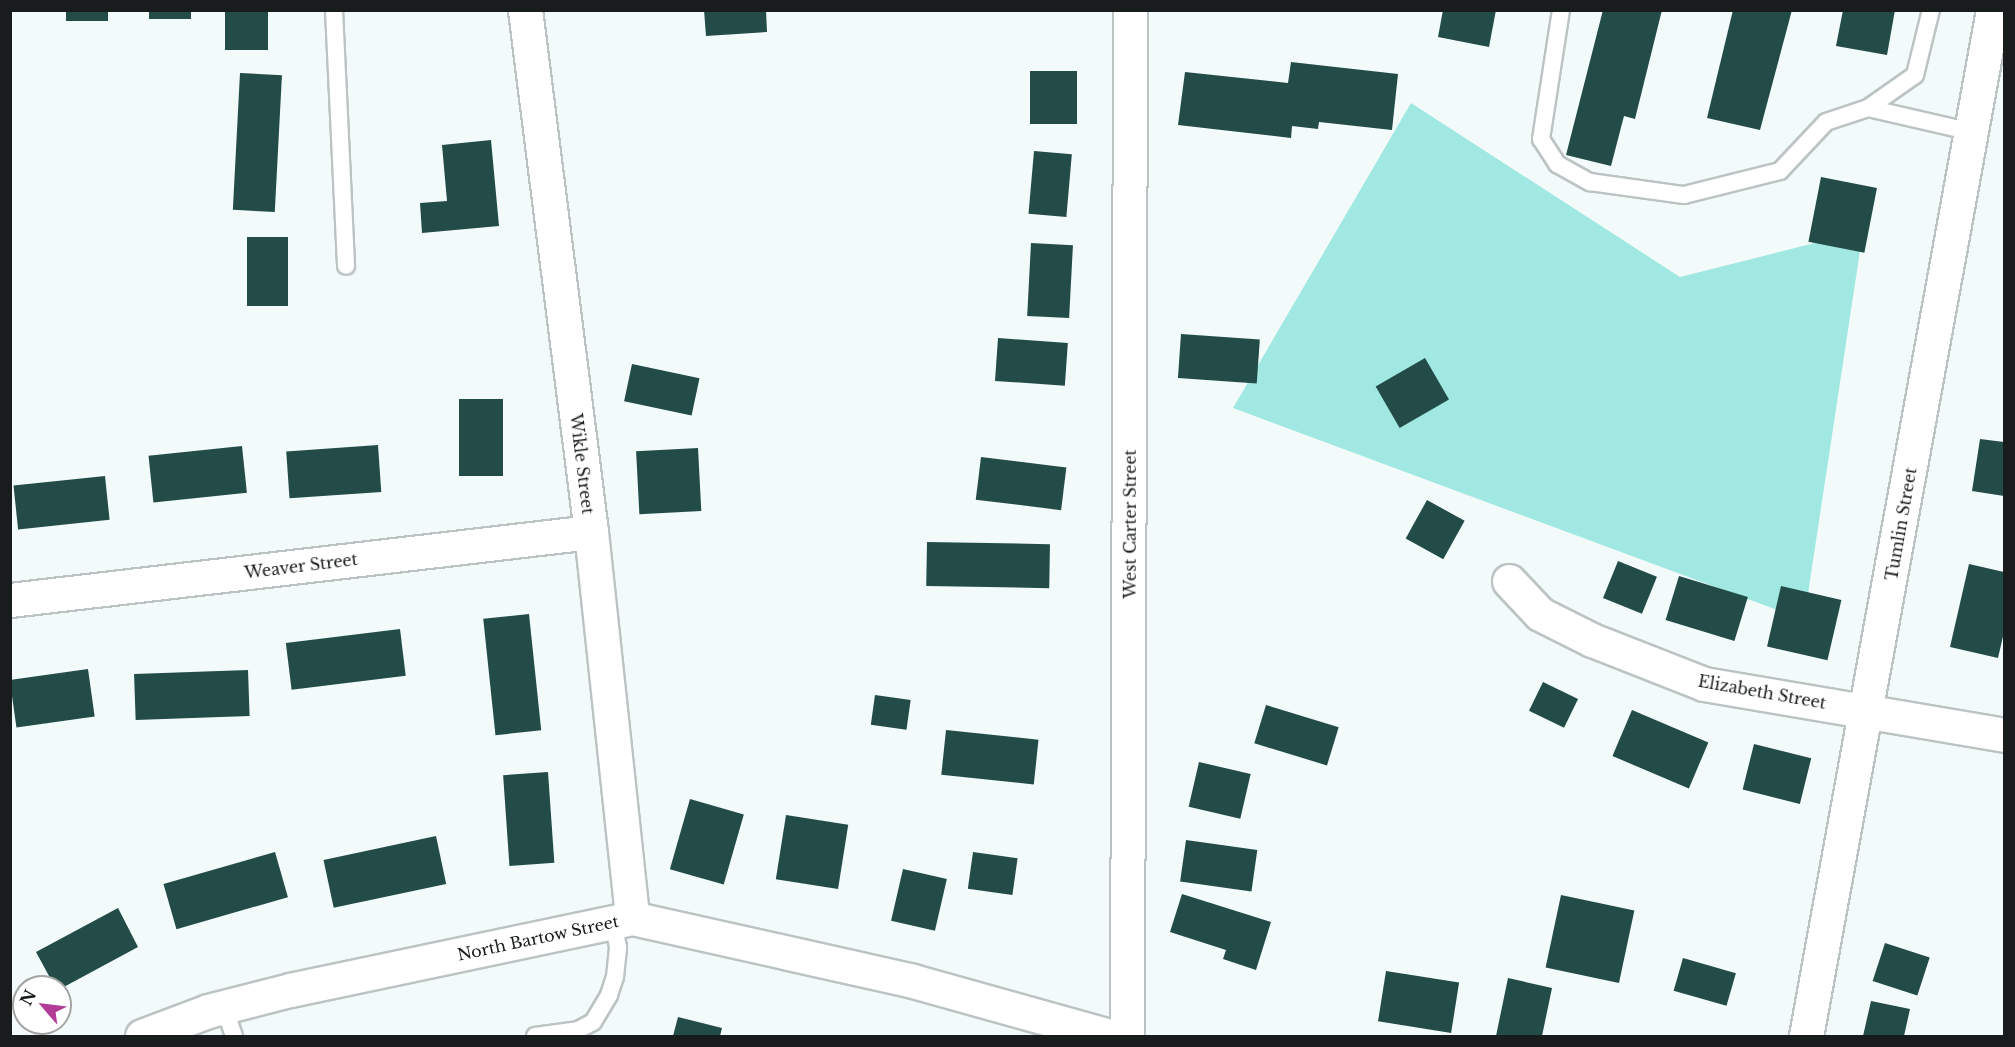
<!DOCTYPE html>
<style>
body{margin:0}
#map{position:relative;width:2015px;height:1047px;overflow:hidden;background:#f2fbfa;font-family:"Libre Baskerville",serif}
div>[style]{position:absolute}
.green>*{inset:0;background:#a0e8e1}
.building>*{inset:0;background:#234c49;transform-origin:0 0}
.roads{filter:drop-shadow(2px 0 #bcc4c3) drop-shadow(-2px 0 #bcc4c3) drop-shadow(0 2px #bcc4c3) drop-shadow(0 -2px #bcc4c3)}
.lane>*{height:16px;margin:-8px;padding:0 8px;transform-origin:8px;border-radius:8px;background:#fff}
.street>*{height:33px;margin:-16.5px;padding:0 16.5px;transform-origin:16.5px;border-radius:16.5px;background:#fff}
span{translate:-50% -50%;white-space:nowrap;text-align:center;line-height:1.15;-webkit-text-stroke:6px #fff;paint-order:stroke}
.street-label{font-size:16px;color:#191c1c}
.frame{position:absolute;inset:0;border:12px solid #191c1c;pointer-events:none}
.north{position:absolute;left:12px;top:975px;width:60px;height:60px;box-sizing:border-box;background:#fff;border:2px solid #a3a4a4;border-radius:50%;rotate:298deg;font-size:16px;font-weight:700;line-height:24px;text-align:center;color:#191c1c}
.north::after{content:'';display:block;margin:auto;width:21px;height:27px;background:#b23d96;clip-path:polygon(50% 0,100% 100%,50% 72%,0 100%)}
</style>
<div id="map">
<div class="green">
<i style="clip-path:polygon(1411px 103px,1680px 277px,1863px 231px,1804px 620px,1233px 408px)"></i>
</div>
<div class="building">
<i style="left:66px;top:10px;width:42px;height:11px"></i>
<i style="left:149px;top:10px;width:42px;height:9px"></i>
<i style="left:225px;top:10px;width:43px;height:40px"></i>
<i style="clip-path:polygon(704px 10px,766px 10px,767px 32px,706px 36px)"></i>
<i style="clip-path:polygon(1443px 10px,1496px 10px,1489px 47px,1438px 37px)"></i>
<i style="clip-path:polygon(1603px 10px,1662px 10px,1635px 119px,1624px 116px,1611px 166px,1566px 155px)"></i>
<i style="clip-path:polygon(1733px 10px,1792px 10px,1760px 130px,1707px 118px)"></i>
<i style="clip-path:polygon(1843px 10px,1895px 10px,1887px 55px,1836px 46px)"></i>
<i style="clip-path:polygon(1291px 62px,1398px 74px,1392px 130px,1319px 122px,1318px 129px,1292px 126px,1291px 138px,1178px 125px,1185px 72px,1288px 83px)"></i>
<i style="left:1030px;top:71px;width:47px;height:53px"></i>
<i style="left:240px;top:73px;width:42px;height:137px;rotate:3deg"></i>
<i style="clip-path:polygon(491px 140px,499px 226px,422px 233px,420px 203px,447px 201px,442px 145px)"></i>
<i style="left:1034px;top:151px;width:38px;height:63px;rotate:5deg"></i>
<i style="left:1821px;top:177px;width:57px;height:66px;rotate:11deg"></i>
<i style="left:247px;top:237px;width:41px;height:69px"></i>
<i style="left:1031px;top:243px;width:42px;height:73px;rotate:3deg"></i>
<i style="left:1181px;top:334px;width:79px;height:44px;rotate:4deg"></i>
<i style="left:998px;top:338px;width:70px;height:43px;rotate:4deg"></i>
<i style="left:1425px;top:358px;width:48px;height:57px;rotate:60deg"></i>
<i style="left:632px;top:364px;width:69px;height:38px;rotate:12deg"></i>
<i style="left:459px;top:399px;width:44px;height:77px"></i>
<i style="clip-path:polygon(1980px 439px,2004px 442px,2004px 496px,1972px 491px)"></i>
<i style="left:378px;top:445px;width:47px;height:92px;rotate:86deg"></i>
<i style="left:242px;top:446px;width:47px;height:94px;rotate:84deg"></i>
<i style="left:698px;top:448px;width:63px;height:62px;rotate:87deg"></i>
<i style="left:981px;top:457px;width:86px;height:43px;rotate:7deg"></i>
<i style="left:105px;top:476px;width:44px;height:92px;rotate:84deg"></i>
<i style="left:1427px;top:500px;width:43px;height:44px;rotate:29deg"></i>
<i style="left:927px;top:542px;width:123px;height:44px;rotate:1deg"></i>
<i style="left:1618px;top:561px;width:42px;height:40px;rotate:22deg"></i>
<i style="clip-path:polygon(1969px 564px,2004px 572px,2004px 632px,1998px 658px,1950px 647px)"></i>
<i style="left:1679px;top:576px;width:72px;height:46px;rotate:17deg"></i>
<i style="left:1781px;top:586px;width:62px;height:62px;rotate:13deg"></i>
<i style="left:529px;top:614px;width:117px;height:46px;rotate:84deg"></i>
<i style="left:400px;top:629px;width:47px;height:115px;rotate:83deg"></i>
<i style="left:88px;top:669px;width:48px;height:79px;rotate:82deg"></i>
<i style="left:248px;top:670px;width:46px;height:114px;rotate:88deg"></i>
<i style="left:1543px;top:682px;width:39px;height:32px;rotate:26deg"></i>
<i style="left:875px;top:695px;width:36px;height:30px;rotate:8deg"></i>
<i style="left:1266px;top:705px;width:76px;height:40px;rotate:17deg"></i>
<i style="left:1632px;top:710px;width:83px;height:50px;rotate:23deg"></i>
<i style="left:946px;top:730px;width:93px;height:45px;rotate:6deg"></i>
<i style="left:1754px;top:744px;width:59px;height:47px;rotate:14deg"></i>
<i style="left:1199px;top:762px;width:53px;height:46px;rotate:13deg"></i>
<i style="left:548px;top:772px;width:91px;height:45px;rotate:86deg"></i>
<i style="left:690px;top:799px;width:56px;height:73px;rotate:16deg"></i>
<i style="left:786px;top:815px;width:63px;height:65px;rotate:9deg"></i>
<i style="left:436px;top:836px;width:49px;height:115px;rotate:78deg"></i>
<i style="left:1186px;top:840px;width:72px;height:42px;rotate:8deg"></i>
<i style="left:275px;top:852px;width:47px;height:116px;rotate:74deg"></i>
<i style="left:973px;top:852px;width:45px;height:37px;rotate:8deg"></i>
<i style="left:903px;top:869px;width:45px;height:53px;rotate:13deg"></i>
<i style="clip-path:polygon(1182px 894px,1271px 922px,1256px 970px,1223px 959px,1226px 950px,1170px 932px)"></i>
<i style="left:1561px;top:895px;width:75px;height:74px;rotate:12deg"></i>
<i style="clip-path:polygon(118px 908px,138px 947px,60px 989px,55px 987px,36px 952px)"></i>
<i style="left:1885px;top:943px;width:47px;height:40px;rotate:18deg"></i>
<i style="left:1683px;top:958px;width:55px;height:34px;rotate:16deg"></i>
<i style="left:1386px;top:971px;width:74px;height:51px;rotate:9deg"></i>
<i style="clip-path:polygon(1508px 978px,1552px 988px,1542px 1036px,1496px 1036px)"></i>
<i style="clip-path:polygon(1871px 1001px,1910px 1009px,1904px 1036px,1863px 1036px)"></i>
<i style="clip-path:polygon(678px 1017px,722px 1028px,720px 1036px,673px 1036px)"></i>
</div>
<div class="roads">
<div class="lane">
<i style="left:334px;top:10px;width:256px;rotate:87.3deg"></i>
<i style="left:1561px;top:10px;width:131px;rotate:98.8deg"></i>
<i style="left:1541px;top:139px;width:30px;rotate:57deg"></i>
<i style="left:1557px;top:164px;width:38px;rotate:29deg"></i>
<i style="left:1590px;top:182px;width:95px;rotate:7.9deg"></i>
<i style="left:1684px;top:195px;width:99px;rotate:-14deg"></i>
<i style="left:1780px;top:171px;width:67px;rotate:-46.8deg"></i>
<i style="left:1826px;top:122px;width:44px;rotate:-18.4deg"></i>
<i style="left:1868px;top:108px;width:107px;rotate:13deg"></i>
<i style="left:1868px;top:108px;width:57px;rotate:-35.1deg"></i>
<i style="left:1915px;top:75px;width:67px;rotate:-76.2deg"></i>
<i style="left:224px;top:1007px;width:31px;rotate:71deg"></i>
<i style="left:535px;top:1036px;width:43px;rotate:-7.9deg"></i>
<i style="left:578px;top:1030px;width:17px;rotate:-28deg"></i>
<i style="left:593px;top:1022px;width:31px;rotate:-59deg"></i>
<i style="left:609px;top:995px;width:19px;rotate:-72deg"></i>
<i style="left:615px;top:977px;width:30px;rotate:-84deg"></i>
<i style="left:618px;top:947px;width:25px;rotate:-101deg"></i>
</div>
<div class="street">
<i style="left:525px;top:10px;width:526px;rotate:82.79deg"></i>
<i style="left:591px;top:532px;width:388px;rotate:83.9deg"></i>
<i style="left:1509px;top:581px;width:45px;rotate:46.8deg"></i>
<i style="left:1540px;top:614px;width:58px;rotate:26.6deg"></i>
<i style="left:1592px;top:640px;width:120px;rotate:21.4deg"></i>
<i style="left:1704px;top:684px;width:304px;rotate:9.6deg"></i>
<i style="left:10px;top:600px;width:585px;rotate:-6.68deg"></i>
<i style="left:142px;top:1036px;width:71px;rotate:-20.7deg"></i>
<i style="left:208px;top:1011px;width:85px;rotate:-14.4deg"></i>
<i style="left:290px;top:990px;width:349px;rotate:-11.9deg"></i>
<i style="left:632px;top:918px;width:288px;rotate:12.6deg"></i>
<i style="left:913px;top:981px;width:205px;rotate:15.6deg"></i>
<i style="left:1127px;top:1036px;width:1026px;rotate:-89.83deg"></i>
<i style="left:1806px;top:1036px;width:1043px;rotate:-79.67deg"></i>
</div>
</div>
<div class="street-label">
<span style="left:582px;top:464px;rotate:83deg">Wikle Street</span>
<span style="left:1130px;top:524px;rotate:-90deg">West Carter Street</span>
<span style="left:1901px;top:524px;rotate:-80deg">Tumlin Street</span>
<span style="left:301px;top:566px;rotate:-7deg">Weaver Street</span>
<span style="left:1762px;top:692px;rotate:10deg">Elizabeth Street</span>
<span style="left:538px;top:938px;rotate:-12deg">North Bartow Street</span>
</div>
<div class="frame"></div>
<div class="north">N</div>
</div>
